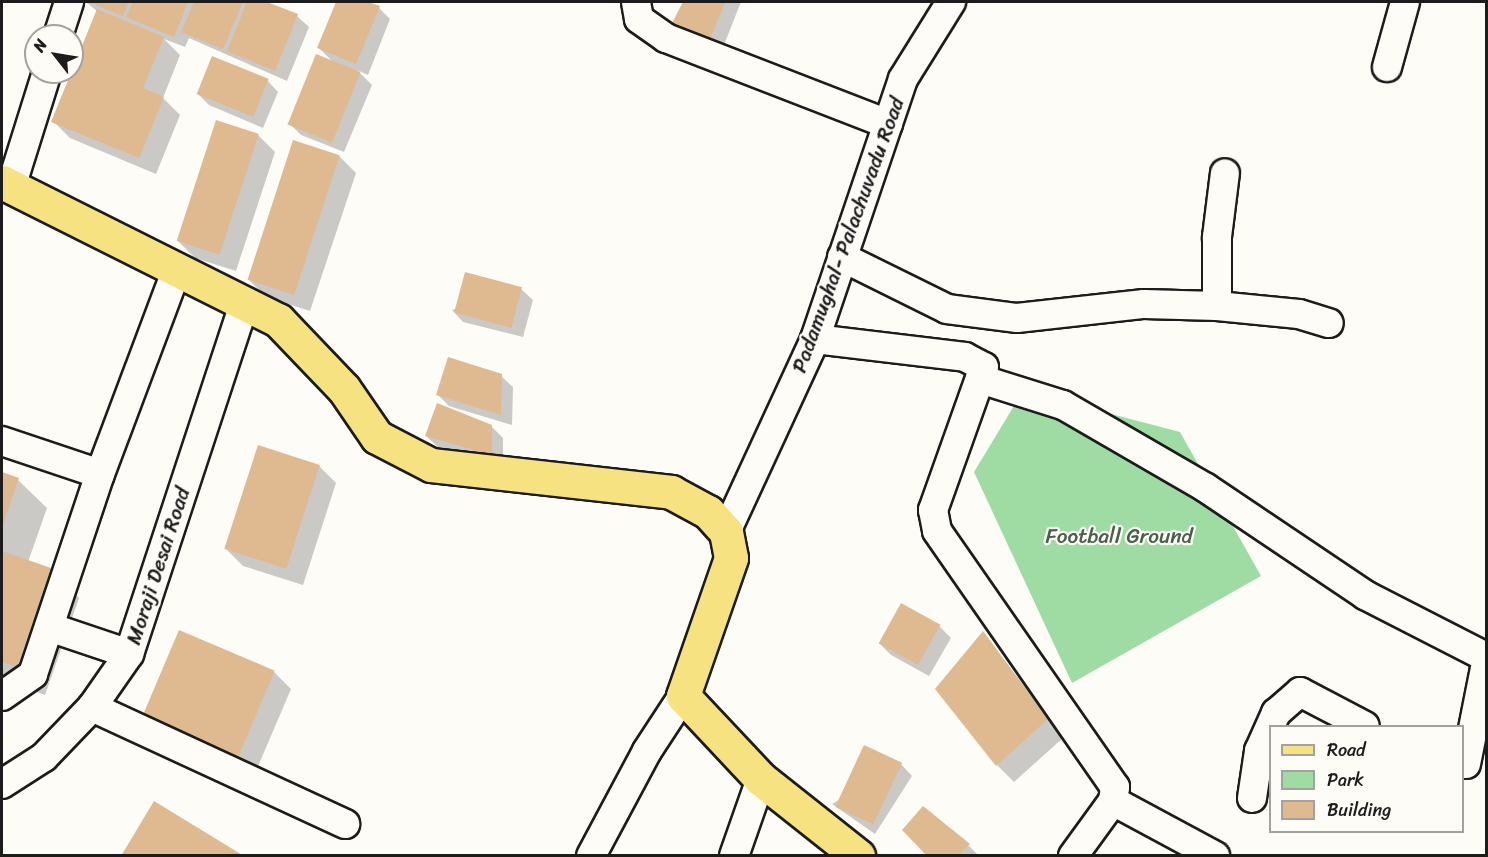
<!DOCTYPE html>
<style>
body{margin:0}
#map{position:relative;width:1488px;height:857px;overflow:hidden;background:#fdfcf7;font-family:Sriracha,sans-serif}
div>[style]{position:absolute}
.green>*{inset:0;background:#9fdca3}
.shadow>*{inset:0;background:#0003}
.building>*{inset:0;background:#dfb990;transform-origin:0 0}
.roads{filter:drop-shadow(2px 0 #1c1c1c) drop-shadow(-2px 0 #1c1c1c) drop-shadow(0 2px #1c1c1c) drop-shadow(0 -2px #1c1c1c)}
.minor>*{height:28px;margin:-14px;padding:0 14px;transform-origin:14px;border-radius:14px;background:#fdfcf7}
.major>*{height:33px;margin:-16.5px;padding:0 16.5px;transform-origin:16.5px;border-radius:16.5px;background:#f7e281}
span{translate:-50% -50%;white-space:nowrap;text-align:center;line-height:1.15;-webkit-text-stroke:4.5px #fdfcf7;paint-order:stroke}
.street-label{font-size:21px;color:#1c1c1c}
.park-label{font-size:21px;color:#4a5f4b}
.frame{position:absolute;inset:0;border:3px solid #1c1c1c;pointer-events:none}
.legend{position:absolute;left:1269px;top:725px;width:195px;height:108px;box-sizing:border-box;background:#fdfcf7;border:2px solid #a3a29f;margin:0;padding:8px 10px;list-style:none;font-size:18px;color:#1c1c1c}
.legend li{display:flex;align-items:center;gap:12px;height:30px}
.legend b{width:30px;border:2px solid #a3a29f}
.north{position:absolute;left:24px;top:24px;width:60px;height:60px;box-sizing:border-box;background:#fdfcf7;border:2px solid #a3a29f;border-radius:50%;rotate:301deg;font-size:16px;font-weight:700;line-height:24px;text-align:center;color:#1c1c1c}
.north::after{content:'';display:block;margin:auto;width:21px;height:27px;background:#1c1c1c;clip-path:polygon(50% 0,100% 100%,50% 72%,0 100%)}
</style>
<div id="map">
<div class="green">
<i style="clip-path:polygon(1023px 391px,1180px 432px,1261px 576px,1072px 683px,974px 472px)"></i>
</div>
<div class="shadow">
<i style="clip-path:polygon(86px 2px,263px 2px,297px 16px,309px 27px,287px 81px,189px 38px,185px 47px,164px 39px,180px 55px,163px 98px,180px 115px,156px 174px,70px 138px,53px 121px,98px 12px)"></i>
<i style="clip-path:polygon(338px 2px,364px 2px,379px 8px,390px 19px,368px 75px,357px 70px,372px 85px,344px 152px,301px 135px,289px 123px,334px 63px,319px 48px)"></i>
<i style="clip-path:polygon(685px 2px,741px 2px,720px 55px,672px 27px)"></i>
<i style="clip-path:polygon(267px 80px,278px 92px,263px 128px,209px 105px,198px 94px)"></i>
<i style="clip-path:polygon(258px 135px,275px 152px,236px 271px,195px 258px,178px 241px)"></i>
<i style="clip-path:polygon(339px 156px,356px 173px,310px 311px,266px 297px,249px 280px)"></i>
<i style="clip-path:polygon(521px 289px,533px 300px,523px 337px,463px 322px,452px 310px)"></i>
<i style="clip-path:polygon(501px 376px,513px 387px,512px 425px,449px 406px,437px 394px)"></i>
<i style="clip-path:polygon(491px 426px,503px 438px,503px 466px,438px 447px,426px 436px)"></i>
<i style="clip-path:polygon(319px 466px,336px 483px,303px 585px,243px 566px,226px 549px)"></i>
<i style="clip-path:polygon(2px 474px,18px 480px,47px 508px,28px 562px,51px 569px,79px 598px,45px 695px,2px 680px)"></i>
<i style="clip-path:polygon(939px 626px,951px 638px,929px 676px,891px 655px,879px 643px)"></i>
<i style="clip-path:polygon(983px 633px,1064px 737px,1014px 782px,997px 765px)"></i>
<i style="clip-path:polygon(274px 672px,291px 689px,253px 778px,158px 737px)"></i>
<i style="clip-path:polygon(901px 764px,912px 776px,875px 834px,832px 804px)"></i>
<i style="clip-path:polygon(924px 808px,969px 846px,979px 856px,929px 856px)"></i>
</div>
<div class="building">
<i style="clip-path:polygon(88px 2px,129px 2px,123px 16px)"></i>
<i style="clip-path:polygon(133px 2px,188px 2px,174px 37px,126px 17px)"></i>
<i style="clip-path:polygon(194px 2px,243px 2px,223px 49px,181px 32px)"></i>
<i style="clip-path:polygon(247px 2px,267px 2px,298px 14px,275px 71px,227px 51px)"></i>
<i style="clip-path:polygon(336px 2px,368px 2px,380px 6px,356px 64px,317px 48px)"></i>
<i style="clip-path:polygon(683px 2px,725px 2px,708px 44px,670px 27px)"></i>
<i style="clip-path:polygon(97px 9px,164px 37px,143px 88px,164px 97px,139px 158px,51px 122px)"></i>
<i style="left:316px;top:54px;width:48px;height:76px;rotate:22deg"></i>
<i style="left:212px;top:56px;width:61px;height:41px;rotate:22deg"></i>
<i style="left:216px;top:120px;width:45px;height:127px;rotate:18deg"></i>
<i style="left:293px;top:140px;width:49px;height:147px;rotate:18deg"></i>
<i style="left:465px;top:272px;width:59px;height:42px;rotate:15deg"></i>
<i style="clip-path:polygon(448px 357px,502px 374px,501px 415px,436px 395px)"></i>
<i style="clip-path:polygon(437px 403px,492px 425px,492px 455px,425px 436px)"></i>
<i style="left:258px;top:445px;width:65px;height:109px;rotate:18deg"></i>
<i style="clip-path:polygon(2px 472px,19px 478px,2px 527px)"></i>
<i style="clip-path:polygon(2px 551px,51px 568px,17px 667px,2px 662px)"></i>
<i style="left:901px;top:603px;width:45px;height:46px;rotate:29deg"></i>
<i style="left:179px;top:630px;width:104px;height:98px;rotate:23deg"></i>
<i style="clip-path:polygon(983px 631px,1048px 719px,996px 766px,935px 689px)"></i>
<i style="left:864px;top:745px;width:42px;height:68px;rotate:25deg"></i>
<i style="clip-path:polygon(154px 801px,244px 856px,121px 856px)"></i>
<i style="clip-path:polygon(923px 806px,970px 844px,957px 856px,927px 856px,902px 830px)"></i>
</div>
<div class="roads">
<div class="minor">
<i style="left:636px;top:2px;width:17px;rotate:80deg"></i>
<i style="left:639px;top:19px;width:33px;rotate:35deg"></i>
<i style="left:666px;top:38px;width:238px;rotate:21.2deg"></i>
<i style="left:58px;top:36px;width:36px;rotate:-72deg"></i>
<i style="left:1387px;top:67px;width:67px;rotate:-74.5deg"></i>
<i style="left:11px;top:187px;width:121px;rotate:-72.6deg"></i>
<i style="left:842px;top:257px;width:117px;rotate:26.3deg"></i>
<i style="left:947px;top:309px;width:71px;rotate:7.3deg"></i>
<i style="left:1017px;top:318px;width:128px;rotate:-6.3deg"></i>
<i style="left:1144px;top:304px;width:73px;rotate:1.6deg"></i>
<i style="left:1217px;top:306px;width:82px;rotate:5.6deg"></i>
<i style="left:1299px;top:314px;width:31px;rotate:17deg"></i>
<i style="left:1217px;top:306px;width:69px;rotate:-90deg"></i>
<i style="left:1217px;top:237px;width:64px;rotate:-82.9deg"></i>
<i style="left:815px;top:339px;width:151px;rotate:6.8deg"></i>
<i style="left:965px;top:357px;width:21px;rotate:28deg"></i>
<i style="left:984px;top:367px;width:152px;rotate:109.6deg"></i>
<i style="left:933px;top:510px;width:21px;rotate:79deg"></i>
<i style="left:937px;top:531px;width:312px;rotate:55.2deg"></i>
<i style="left:1115px;top:787px;width:14px;rotate:98deg"></i>
<i style="left:1113px;top:801px;width:68px;rotate:126deg"></i>
<i style="left:980px;top:379px;width:87px;rotate:17.4deg"></i>
<i style="left:1063px;top:405px;width:165px;rotate:30.1deg"></i>
<i style="left:1206px;top:488px;width:192px;rotate:33.9deg"></i>
<i style="left:1365px;top:595px;width:136px;rotate:27.1deg"></i>
<i style="left:2px;top:441px;width:103px;rotate:18.6deg"></i>
<i style="left:726px;top:532px;width:213px;rotate:-65.2deg"></i>
<i style="left:815px;top:339px;width:274px;rotate:-71.3deg"></i>
<i style="left:903px;top:79px;width:91px;rotate:-58.1deg"></i>
<i style="left:49px;top:627px;width:84px;rotate:18.6deg"></i>
<i style="left:2px;top:696px;width:38px;rotate:-35deg"></i>
<i style="left:33px;top:674px;width:211px;rotate:-71.5deg"></i>
<i style="left:100px;top:474px;width:219px;rotate:-69.4deg"></i>
<i style="left:92px;top:707px;width:279px;rotate:24.8deg"></i>
<i style="left:1466px;top:764px;width:103px;rotate:-78.8deg"></i>
<i style="left:2px;top:784px;width:50px;rotate:-32.7deg"></i>
<i style="left:44px;top:757px;width:69px;rotate:-46.2deg"></i>
<i style="left:92px;top:707px;width:65px;rotate:-55.1deg"></i>
<i style="left:129px;top:654px;width:371px;rotate:-71.8deg"></i>
<i style="left:1252px;top:798px;width:48px;rotate:-81.5deg"></i>
<i style="left:1259px;top:751px;width:42px;rotate:-65.9deg"></i>
<i style="left:1276px;top:713px;width:32px;rotate:-41deg"></i>
<i style="left:1300px;top:692px;width:73px;rotate:27.6deg"></i>
<i style="left:1113px;top:801px;width:116px;rotate:28.3deg"></i>
<i style="left:591px;top:856px;width:119px;rotate:-61.9deg"></i>
<i style="left:647px;top:751px;width:66px;rotate:-56.8deg"></i>
<i style="left:734px;top:856px;width:82px;rotate:-70.7deg"></i>
</div>
<div class="major">
<i style="left:2px;top:182px;width:309px;rotate:26.6deg"></i>
<i style="left:278px;top:320px;width:95px;rotate:46.3deg"></i>
<i style="left:344px;top:389px;width:58px;rotate:55.5deg"></i>
<i style="left:377px;top:437px;width:61px;rotate:27.4deg"></i>
<i style="left:431px;top:465px;width:242px;rotate:6.4deg"></i>
<i style="left:671px;top:492px;width:42px;rotate:28.4deg"></i>
<i style="left:708px;top:512px;width:27px;rotate:48deg"></i>
<i style="left:726px;top:532px;width:26px;rotate:79deg"></i>
<i style="left:731px;top:558px;width:146px;rotate:109.2deg"></i>
<i style="left:683px;top:696px;width:114px;rotate:46.8deg"></i>
<i style="left:761px;top:779px;width:124px;rotate:38.4deg"></i>
</div>
</div>
<div class="street-label">
<span style="left:848px;top:235px;rotate:-70deg">Padamughal- Palachuvadu Road</span>
<span style="left:158px;top:566px;rotate:-72deg">Moraji Desai Road</span>
</div>
<div class="park-label">
<span style="left:1119px;top:536px">Football Ground</span>
</div>
<div class="frame"></div>
<ul class="legend">
<li><b style="height:8px;background:#f7e281"></b>Road</li>
<li><b style="height:16px;background:#9fdca3"></b>Park</li>
<li><b style="height:16px;background:#dfb990"></b>Building</li>
</ul>
<div class="north">N</div>
</div>
